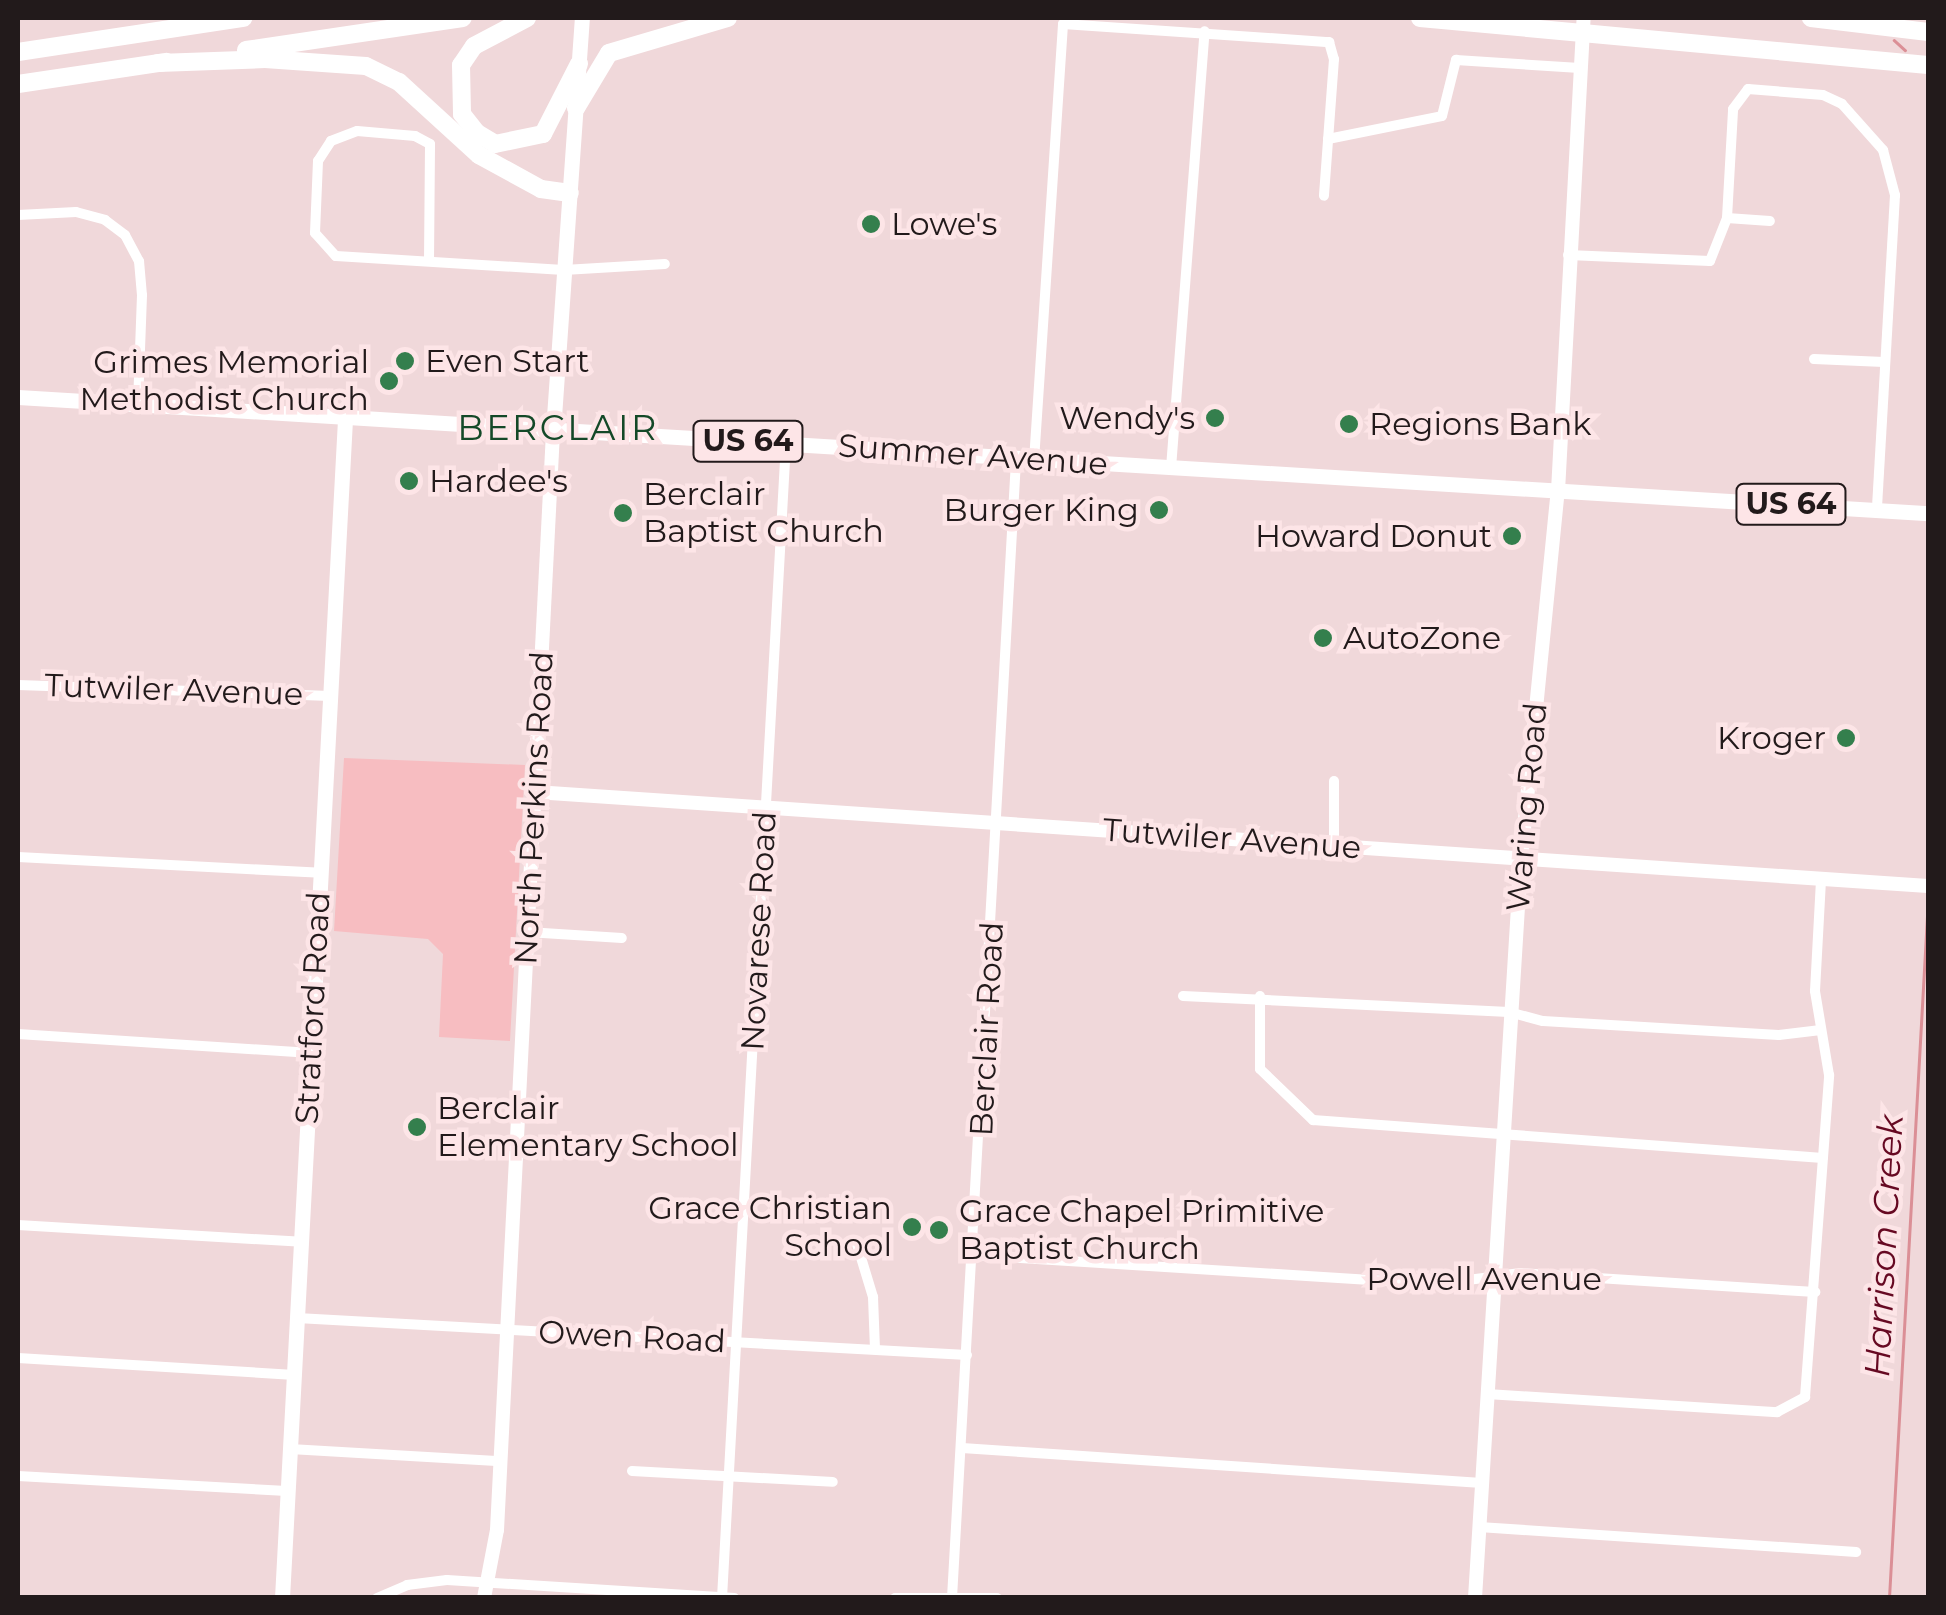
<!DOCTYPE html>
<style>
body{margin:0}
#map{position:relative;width:1946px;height:1615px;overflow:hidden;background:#f0d8da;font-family:Montserrat,sans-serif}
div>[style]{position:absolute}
.green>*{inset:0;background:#f7bdc1}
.stream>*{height:2.5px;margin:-1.25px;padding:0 1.25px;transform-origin:1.25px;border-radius:1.25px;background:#db8f96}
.street>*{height:10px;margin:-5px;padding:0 5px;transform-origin:5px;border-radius:5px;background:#fff}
.secondary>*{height:14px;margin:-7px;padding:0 7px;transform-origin:7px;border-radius:7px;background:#fff}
.primary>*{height:15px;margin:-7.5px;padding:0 7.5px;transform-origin:7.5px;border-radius:7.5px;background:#fff}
.highway>*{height:18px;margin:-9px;padding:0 9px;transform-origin:9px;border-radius:9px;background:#fff}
.dots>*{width:28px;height:28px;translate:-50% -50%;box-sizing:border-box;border:5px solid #fde5e7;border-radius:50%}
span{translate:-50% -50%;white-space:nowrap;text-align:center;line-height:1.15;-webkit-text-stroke:9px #fde5e7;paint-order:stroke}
.shield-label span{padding:2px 8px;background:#fde5e7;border:2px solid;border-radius:8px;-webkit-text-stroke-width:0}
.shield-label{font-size:30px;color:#221a1b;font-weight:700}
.poi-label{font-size:32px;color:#221a1b}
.left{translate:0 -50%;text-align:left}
.right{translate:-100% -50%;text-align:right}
.street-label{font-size:32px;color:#221a1b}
.neighbourhood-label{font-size:35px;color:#144928;letter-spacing:2.5px}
.water-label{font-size:35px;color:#660922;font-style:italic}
.frame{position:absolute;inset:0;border:20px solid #221a1b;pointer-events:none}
</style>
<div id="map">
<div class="green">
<i style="clip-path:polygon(344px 758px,525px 765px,510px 1041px,439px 1037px,443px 954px,428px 939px,334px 931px)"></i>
</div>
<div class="stream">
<i style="left:1894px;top:40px;width:15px;rotate:42deg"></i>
<i style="left:1889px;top:1598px;width:701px;rotate:-86.81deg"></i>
</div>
<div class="street">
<i style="left:1328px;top:139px;width:116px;rotate:-11.4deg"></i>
<i style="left:1442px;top:116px;width:58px;rotate:-76deg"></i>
<i style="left:1456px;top:60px;width:124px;rotate:3.7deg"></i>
<i style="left:18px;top:215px;width:58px;rotate:-3deg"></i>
<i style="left:76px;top:212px;width:30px;rotate:15deg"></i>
<i style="left:105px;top:220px;width:25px;rotate:37deg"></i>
<i style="left:125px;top:235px;width:30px;rotate:62deg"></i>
<i style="left:139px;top:261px;width:34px;rotate:85deg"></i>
<i style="left:142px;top:295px;width:110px;rotate:92.1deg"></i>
<i style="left:1727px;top:218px;width:43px;rotate:4deg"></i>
<i style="left:1568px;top:255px;width:142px;rotate:2.4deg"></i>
<i style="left:1710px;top:261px;width:46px;rotate:-68.4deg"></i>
<i style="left:1727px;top:218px;width:109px;rotate:-86.8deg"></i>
<i style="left:1733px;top:109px;width:25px;rotate:-53deg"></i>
<i style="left:1748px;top:89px;width:75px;rotate:4.6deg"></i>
<i style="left:1823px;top:95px;width:21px;rotate:25deg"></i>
<i style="left:1842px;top:104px;width:62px;rotate:48.3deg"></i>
<i style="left:1883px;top:150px;width:47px;rotate:75.1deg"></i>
<i style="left:1895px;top:195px;width:315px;rotate:93.3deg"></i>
<i style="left:429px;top:261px;width:117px;rotate:-89.5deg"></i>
<i style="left:430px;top:144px;width:17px;rotate:-152deg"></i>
<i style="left:415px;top:136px;width:58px;rotate:-175.1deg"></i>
<i style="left:357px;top:131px;width:28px;rotate:159deg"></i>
<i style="left:331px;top:141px;width:24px;rotate:123deg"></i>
<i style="left:318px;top:161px;width:72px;rotate:92.4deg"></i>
<i style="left:315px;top:233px;width:31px;rotate:48deg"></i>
<i style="left:336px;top:256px;width:228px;rotate:3.5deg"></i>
<i style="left:564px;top:270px;width:101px;rotate:-3.4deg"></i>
<i style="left:1814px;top:359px;width:70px;rotate:2.5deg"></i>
<i style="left:1034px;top:461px;width:438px;rotate:-86.2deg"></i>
<i style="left:1063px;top:24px;width:267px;rotate:3.9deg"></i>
<i style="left:1329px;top:42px;width:18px;rotate:74deg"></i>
<i style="left:1334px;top:59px;width:137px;rotate:94.2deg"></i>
<i style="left:1171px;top:468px;width:438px;rotate:-85.6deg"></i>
<i style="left:18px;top:685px;width:312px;rotate:2deg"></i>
<i style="left:1334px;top:846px;width:65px;rotate:-90deg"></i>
<i style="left:18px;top:857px;width:303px;rotate:3deg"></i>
<i style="left:527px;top:932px;width:95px;rotate:3.6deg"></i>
<i style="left:1183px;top:996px;width:326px;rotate:2.8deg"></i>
<i style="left:1509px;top:1012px;width:35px;rotate:15deg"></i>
<i style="left:1543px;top:1021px;width:236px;rotate:3.4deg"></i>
<i style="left:1779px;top:1035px;width:42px;rotate:-6.8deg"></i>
<i style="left:1260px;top:996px;width:73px;rotate:90deg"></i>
<i style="left:1260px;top:1069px;width:74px;rotate:43.9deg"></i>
<i style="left:1313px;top:1120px;width:511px;rotate:4.26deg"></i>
<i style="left:18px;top:1034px;width:294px;rotate:3.7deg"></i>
<i style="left:18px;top:1225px;width:284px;rotate:3.4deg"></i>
<i style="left:856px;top:1241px;width:59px;rotate:73.1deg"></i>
<i style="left:873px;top:1297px;width:52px;rotate:87.8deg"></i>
<i style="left:974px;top:1255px;width:465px;rotate:3.6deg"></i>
<i style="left:1438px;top:1284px;width:83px;rotate:-7.6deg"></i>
<i style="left:1520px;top:1273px;width:296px;rotate:3.7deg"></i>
<i style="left:297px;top:1318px;width:671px;rotate:3.16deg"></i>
<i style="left:18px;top:1358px;width:277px;rotate:3.5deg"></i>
<i style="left:1487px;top:1394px;width:291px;rotate:3.6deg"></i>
<i style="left:1777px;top:1412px;width:32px;rotate:-28deg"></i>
<i style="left:1805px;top:1397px;width:323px;rotate:-85.7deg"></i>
<i style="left:1829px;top:1075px;width:85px;rotate:-99.5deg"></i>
<i style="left:1815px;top:991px;width:112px;rotate:-86.9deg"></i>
<i style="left:962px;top:1448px;width:521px;rotate:3.85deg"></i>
<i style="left:290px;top:1449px;width:211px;rotate:3.3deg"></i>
<i style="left:632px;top:1471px;width:201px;rotate:3.1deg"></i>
<i style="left:18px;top:1476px;width:269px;rotate:3.2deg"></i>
<i style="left:1479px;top:1527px;width:378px;rotate:3.8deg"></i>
<i style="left:377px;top:1598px;width:33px;rotate:-23deg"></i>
<i style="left:407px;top:1585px;width:40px;rotate:-7.1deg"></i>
<i style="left:447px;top:1580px;width:288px;rotate:3.6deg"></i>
<i style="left:722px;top:1598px;width:1157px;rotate:-86.83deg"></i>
<i style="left:895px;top:1598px;width:102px"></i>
<i style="left:952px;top:1598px;width:1141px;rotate:-86.78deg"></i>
</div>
<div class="secondary">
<i style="left:535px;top:792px;width:1396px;rotate:3.86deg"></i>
<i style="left:484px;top:1598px;width:69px;rotate:-79.2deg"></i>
<i style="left:497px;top:1530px;width:1100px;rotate:-87.08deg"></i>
<i style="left:1475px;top:1598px;width:740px;rotate:-86.44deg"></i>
<i style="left:1521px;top:859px;width:370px;rotate:-84.3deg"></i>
<i style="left:1558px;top:491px;width:474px;rotate:-86.9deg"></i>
</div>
<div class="primary">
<i style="left:18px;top:397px;width:1914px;rotate:3.48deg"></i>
<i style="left:553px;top:431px;width:414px;rotate:-86deg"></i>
<i style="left:282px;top:1598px;width:1182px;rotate:-86.94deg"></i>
</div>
<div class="highway">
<i style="left:527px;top:18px;width:60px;rotate:152.2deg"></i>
<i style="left:474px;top:46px;width:23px;rotate:124deg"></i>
<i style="left:461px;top:65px;width:49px;rotate:88.8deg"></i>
<i style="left:462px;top:114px;width:24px;rotate:52deg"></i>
<i style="left:477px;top:133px;width:21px;rotate:31deg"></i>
<i style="left:495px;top:144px;width:49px;rotate:-11.8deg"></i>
<i style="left:543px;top:134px;width:79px;rotate:-62.8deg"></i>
<i style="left:1420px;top:18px;width:510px;rotate:5.29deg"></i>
<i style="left:1811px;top:18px;width:118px;rotate:6.8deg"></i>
<i style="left:246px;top:50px;width:219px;rotate:-8.4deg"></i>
<i style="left:18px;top:52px;width:228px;rotate:-8.6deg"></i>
<i style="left:158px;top:63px;width:107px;rotate:-2.1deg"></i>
<i style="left:265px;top:59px;width:101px;rotate:4deg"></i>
<i style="left:366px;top:66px;width:37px;rotate:26deg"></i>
<i style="left:399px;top:82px;width:108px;rotate:42.4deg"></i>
<i style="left:479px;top:155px;width:71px;rotate:28.7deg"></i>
<i style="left:541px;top:189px;width:29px;rotate:8deg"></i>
<i style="left:18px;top:84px;width:150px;rotate:-8.5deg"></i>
<i style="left:576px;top:108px;width:64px;rotate:-59deg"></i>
<i style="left:609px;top:53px;width:124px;rotate:-16.4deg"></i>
</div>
<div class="dots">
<i style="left:871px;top:224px;background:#347f4d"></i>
<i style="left:405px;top:361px;background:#347f4d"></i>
<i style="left:389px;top:381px;background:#347f4d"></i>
<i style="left:1215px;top:418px;background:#347f4d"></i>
<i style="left:1349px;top:424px;background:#347f4d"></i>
<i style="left:409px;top:481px;background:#347f4d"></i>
<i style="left:1159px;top:510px;background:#347f4d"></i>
<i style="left:623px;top:513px;background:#347f4d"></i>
<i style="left:1512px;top:536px;background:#347f4d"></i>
<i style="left:1323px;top:638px;background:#347f4d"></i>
<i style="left:1846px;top:738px;background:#347f4d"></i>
<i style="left:417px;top:1127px;background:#347f4d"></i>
<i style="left:912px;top:1227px;background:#347f4d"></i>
<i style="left:939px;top:1230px;background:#347f4d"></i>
</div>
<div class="shield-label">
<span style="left:748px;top:441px">US 64</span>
<span style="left:1791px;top:504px">US 64</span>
</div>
<div class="poi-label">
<span class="left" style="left:891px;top:224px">Lowe's</span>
<span class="left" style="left:425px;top:361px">Even Start</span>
<span class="right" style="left:369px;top:381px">Grimes Memorial<br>Methodist Church</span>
<span class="right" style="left:1195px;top:418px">Wendy's</span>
<span class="left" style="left:1369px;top:424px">Regions Bank</span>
<span class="left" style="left:429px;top:481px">Hardee's</span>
<span class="left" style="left:643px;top:513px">Berclair<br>Baptist Church</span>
<span class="right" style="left:1139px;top:510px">Burger King</span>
<span class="right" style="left:1492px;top:536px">Howard Donut</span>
<span class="left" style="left:1343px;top:638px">AutoZone</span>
<span class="right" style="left:1826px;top:738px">Kroger</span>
<span class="left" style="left:437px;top:1127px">Berclair<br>Elementary School</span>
<span class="right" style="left:892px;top:1227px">Grace Christian<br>School</span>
<span class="left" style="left:959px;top:1230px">Grace Chapel Primitive<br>Baptist Church</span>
</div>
<div class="street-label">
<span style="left:973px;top:455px;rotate:4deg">Summer Avenue</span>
<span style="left:174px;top:690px;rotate:2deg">Tutwiler Avenue</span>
<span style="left:1527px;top:807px;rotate:-85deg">Waring Road</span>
<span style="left:534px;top:808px;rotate:-87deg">North Perkins Road</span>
<span style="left:1232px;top:839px;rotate:4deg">Tutwiler Avenue</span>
<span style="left:759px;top:931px;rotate:-87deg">Novarese Road</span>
<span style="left:313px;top:1008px;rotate:-87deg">Stratford Road</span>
<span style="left:987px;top:1029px;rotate:-87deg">Berclair Road</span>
<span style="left:1484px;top:1279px">Powell Avenue</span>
<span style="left:632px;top:1337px;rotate:3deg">Owen Road</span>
</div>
<div class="neighbourhood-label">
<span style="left:558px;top:428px">BERCLAIR</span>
</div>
<div class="water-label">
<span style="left:1884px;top:1246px;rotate:-87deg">Harrison Creek</span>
</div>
<div class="frame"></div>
</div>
